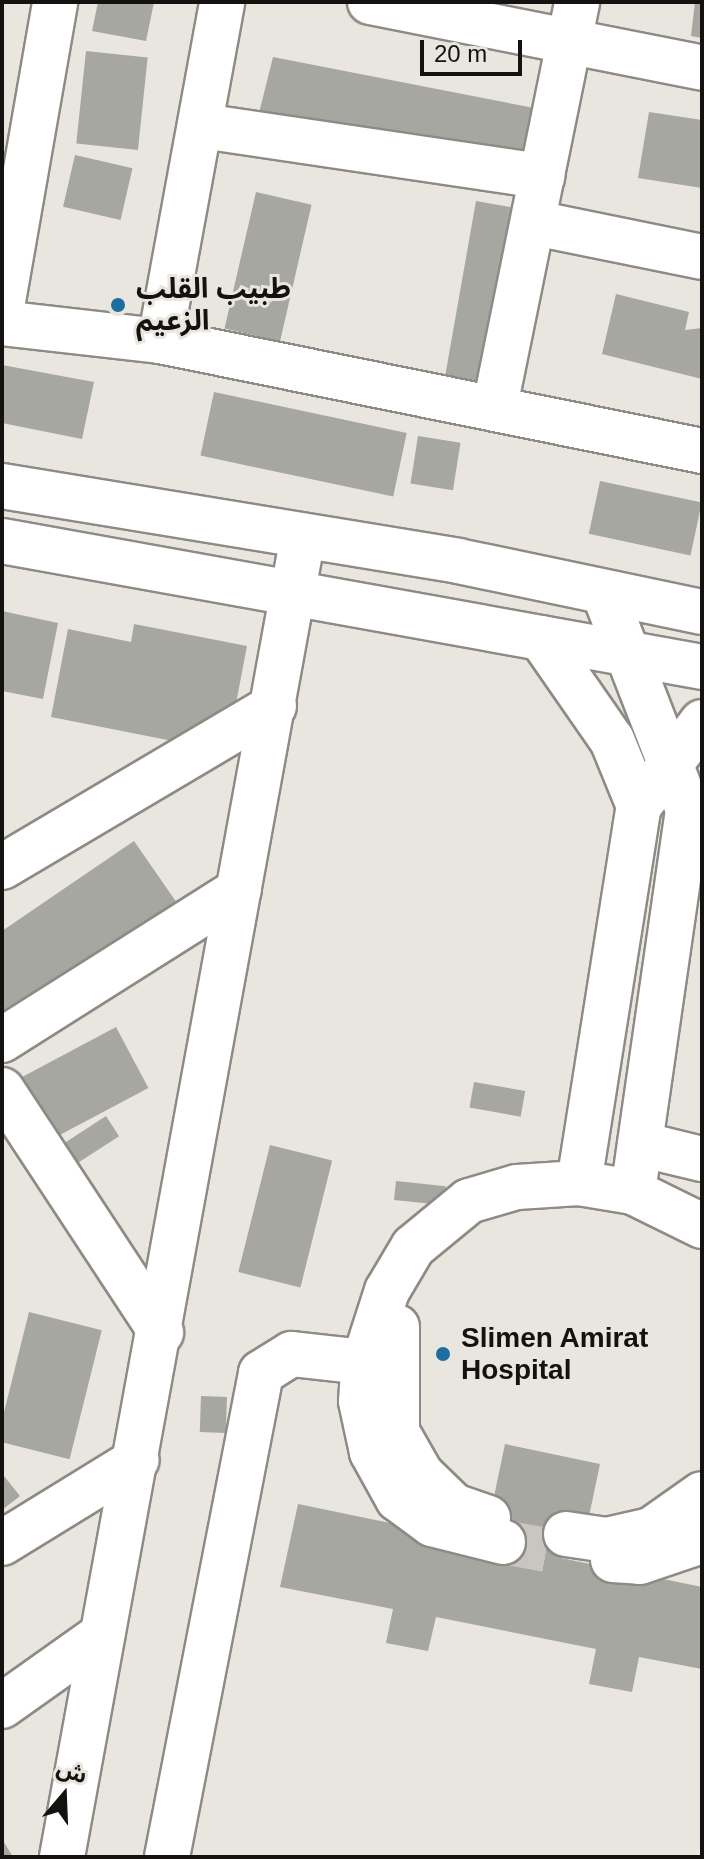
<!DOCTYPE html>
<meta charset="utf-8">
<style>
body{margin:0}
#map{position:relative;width:704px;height:1859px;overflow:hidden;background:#e9e5df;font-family:Arial,"Noto Sans Arabic",sans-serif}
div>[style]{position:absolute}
.building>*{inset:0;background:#a6a7a0;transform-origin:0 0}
.minor-tunnel>*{height:44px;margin-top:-22px;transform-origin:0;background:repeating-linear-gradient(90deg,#c9c5c0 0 44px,transparent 0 66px)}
.roads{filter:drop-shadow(2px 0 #8e8a85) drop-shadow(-2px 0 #8e8a85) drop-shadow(0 2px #8e8a85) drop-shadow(0 -2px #8e8a85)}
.minor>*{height:44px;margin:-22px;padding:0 22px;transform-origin:22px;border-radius:22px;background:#fff}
.major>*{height:44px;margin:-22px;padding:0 22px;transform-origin:22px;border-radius:22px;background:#fff}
.dots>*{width:22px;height:22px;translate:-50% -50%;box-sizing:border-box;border:4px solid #e9e5df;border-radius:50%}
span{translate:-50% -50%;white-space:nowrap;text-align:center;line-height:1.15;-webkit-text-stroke:6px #e9e5df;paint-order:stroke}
.poi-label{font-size:28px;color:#131210;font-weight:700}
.left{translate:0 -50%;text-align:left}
.frame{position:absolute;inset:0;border:4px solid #131210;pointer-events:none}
.north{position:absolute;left:24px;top:1755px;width:80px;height:80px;-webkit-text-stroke:6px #e9e5df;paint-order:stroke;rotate:19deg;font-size:22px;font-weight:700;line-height:32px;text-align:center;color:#131210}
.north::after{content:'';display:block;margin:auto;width:28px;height:36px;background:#131210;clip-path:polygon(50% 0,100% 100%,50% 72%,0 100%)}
.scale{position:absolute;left:420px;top:40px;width:102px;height:36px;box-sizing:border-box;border:4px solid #131210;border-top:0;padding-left:10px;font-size:24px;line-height:28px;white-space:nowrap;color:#131210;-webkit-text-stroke:6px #e9e5df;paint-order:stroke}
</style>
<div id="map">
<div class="building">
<i style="clip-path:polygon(98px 2px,154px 2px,146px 41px,92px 31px)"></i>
<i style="clip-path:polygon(695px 2px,702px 2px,702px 38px,691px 36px)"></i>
<i style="left:86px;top:51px;width:62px;height:93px;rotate:6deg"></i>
<i style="clip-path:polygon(273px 57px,534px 108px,517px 178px,259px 113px)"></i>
<i style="clip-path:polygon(649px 112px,702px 120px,702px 188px,638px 178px)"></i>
<i style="left:75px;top:155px;width:59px;height:53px;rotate:13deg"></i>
<i style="left:256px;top:192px;width:57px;height:140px;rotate:13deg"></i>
<i style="left:476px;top:201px;width:50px;height:199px;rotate:10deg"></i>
<i style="clip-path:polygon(616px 294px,689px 312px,685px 330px,702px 328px,702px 379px,602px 354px)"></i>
<i style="clip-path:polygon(2px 365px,94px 382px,82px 439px,2px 423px)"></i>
<i style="left:214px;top:392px;width:197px;height:65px;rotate:12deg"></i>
<i style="left:418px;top:436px;width:43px;height:48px;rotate:9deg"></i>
<i style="left:600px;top:481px;width:104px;height:54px;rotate:12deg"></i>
<i style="clip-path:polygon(2px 611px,58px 623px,43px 699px,2px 691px)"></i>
<i style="clip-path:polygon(134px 624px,247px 646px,228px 745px,198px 746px,51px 717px,68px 629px,131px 642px)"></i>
<i style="clip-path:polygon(134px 841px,177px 903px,2px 1023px,2px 931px)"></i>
<i style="left:116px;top:1027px;width:69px;height:110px;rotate:62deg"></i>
<i style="left:474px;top:1082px;width:52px;height:26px;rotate:10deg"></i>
<i style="left:106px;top:1116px;width:24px;height:54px;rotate:57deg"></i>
<i style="left:270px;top:1145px;width:64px;height:131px;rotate:14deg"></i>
<i style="left:396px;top:1181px;width:50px;height:19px;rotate:6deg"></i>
<i style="left:29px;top:1312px;width:75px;height:133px;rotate:14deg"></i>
<i style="left:201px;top:1396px;width:26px;height:36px;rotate:2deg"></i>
<i style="clip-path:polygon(505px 1444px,600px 1464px,587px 1526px,569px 1522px,561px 1558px,702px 1587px,702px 1669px,639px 1657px,632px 1692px,589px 1684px,596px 1649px,436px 1617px,428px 1651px,386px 1643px,393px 1609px,280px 1587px,298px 1504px,502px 1546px,510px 1510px,492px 1506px)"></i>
<i style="clip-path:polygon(4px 1476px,20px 1496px,2px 1510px,2px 1478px)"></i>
<i style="clip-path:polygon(2px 1839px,13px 1857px,2px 1857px)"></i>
</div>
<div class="minor-tunnel">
<i style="left:503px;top:1542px;width:61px;rotate:10.4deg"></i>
</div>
<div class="roads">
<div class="minor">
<i style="left:370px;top:2px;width:338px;rotate:11.2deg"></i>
<i style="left:202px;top:126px;width:344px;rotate:8.4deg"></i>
<i style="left:535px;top:223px;width:170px;rotate:11.5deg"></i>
<i style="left:2px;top:307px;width:310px;rotate:-80.1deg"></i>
<i style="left:2px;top:323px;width:159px;rotate:6.5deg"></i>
<i style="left:160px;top:341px;width:553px;rotate:11.47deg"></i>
<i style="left:160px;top:341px;width:345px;rotate:-79.6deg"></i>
<i style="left:495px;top:406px;width:412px;rotate:-78.5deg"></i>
<i style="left:604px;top:593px;width:233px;rotate:68.8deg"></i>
<i style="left:688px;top:810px;width:386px;rotate:98.2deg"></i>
<i style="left:541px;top:638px;width:124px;rotate:55.2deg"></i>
<i style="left:612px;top:740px;width:71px;rotate:67.8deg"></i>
<i style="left:2px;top:867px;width:316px;rotate:-30.6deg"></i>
<i style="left:2px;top:1040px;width:280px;rotate:-32.3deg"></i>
<i style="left:2px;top:1090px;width:290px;rotate:56.7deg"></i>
<i style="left:640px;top:1144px;width:64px;rotate:13.6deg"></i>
<i style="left:579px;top:1183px;width:382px;rotate:-81deg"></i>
<i style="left:639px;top:806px;width:105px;rotate:-53.1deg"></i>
<i style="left:397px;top:1327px;width:105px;rotate:90deg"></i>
<i style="left:397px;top:1432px;width:48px;rotate:60.3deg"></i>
<i style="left:421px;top:1474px;width:46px;rotate:44.1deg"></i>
<i style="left:454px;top:1506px;width:36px;rotate:19deg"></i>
<i style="left:566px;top:1534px;width:41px;rotate:8.3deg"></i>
<i style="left:607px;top:1540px;width:45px;rotate:-12.8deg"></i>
<i style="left:651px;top:1530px;width:62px;rotate:-35.2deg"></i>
<i style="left:503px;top:1542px;width:73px;rotate:-165.8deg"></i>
<i style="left:432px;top:1524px;width:42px;rotate:-143.7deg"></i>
<i style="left:398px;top:1499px;width:54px;rotate:-119deg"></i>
<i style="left:372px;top:1452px;width:52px;rotate:-102.2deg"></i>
<i style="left:361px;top:1401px;width:39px;rotate:-86deg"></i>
<i style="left:364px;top:1362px;width:75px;rotate:-72.1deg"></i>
<i style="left:387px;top:1291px;width:51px;rotate:-59.4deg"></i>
<i style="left:413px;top:1247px;width:72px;rotate:-39.4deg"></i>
<i style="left:469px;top:1201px;width:50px;rotate:-16.3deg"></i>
<i style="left:517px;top:1187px;width:62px;rotate:-3.7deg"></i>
<i style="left:579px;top:1183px;width:55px;rotate:9.5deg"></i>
<i style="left:633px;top:1192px;width:77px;rotate:26.2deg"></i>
<i style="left:2px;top:1543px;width:158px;rotate:-31.6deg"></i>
<i style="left:613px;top:1560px;width:27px;rotate:4deg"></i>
<i style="left:640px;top:1562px;width:65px;rotate:-18.7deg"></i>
<i style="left:2px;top:1706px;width:123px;rotate:-35.4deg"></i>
<i style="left:62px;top:1857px;width:1343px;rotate:-79.66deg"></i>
<i style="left:167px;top:1857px;width:493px;rotate:-79deg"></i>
<i style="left:261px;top:1373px;width:36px;rotate:-32deg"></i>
<i style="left:292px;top:1354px;width:72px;rotate:6.3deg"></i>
</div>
<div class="major">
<i style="left:2px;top:486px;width:462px;rotate:9.3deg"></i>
<i style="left:458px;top:561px;width:249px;rotate:11.8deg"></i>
<i style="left:2px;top:541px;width:711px;rotate:10.2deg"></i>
</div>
</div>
<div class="dots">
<i style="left:118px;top:305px;background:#1d6e9f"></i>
<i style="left:443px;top:1354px;background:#1d6e9f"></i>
</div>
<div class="poi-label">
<span class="left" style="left:136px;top:305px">طبيب القلب<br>الزعيم</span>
<span class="left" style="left:461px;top:1354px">Slimen Amirat<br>Hospital</span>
</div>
<div class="frame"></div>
<div class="north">ش</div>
<div class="scale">20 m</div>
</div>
